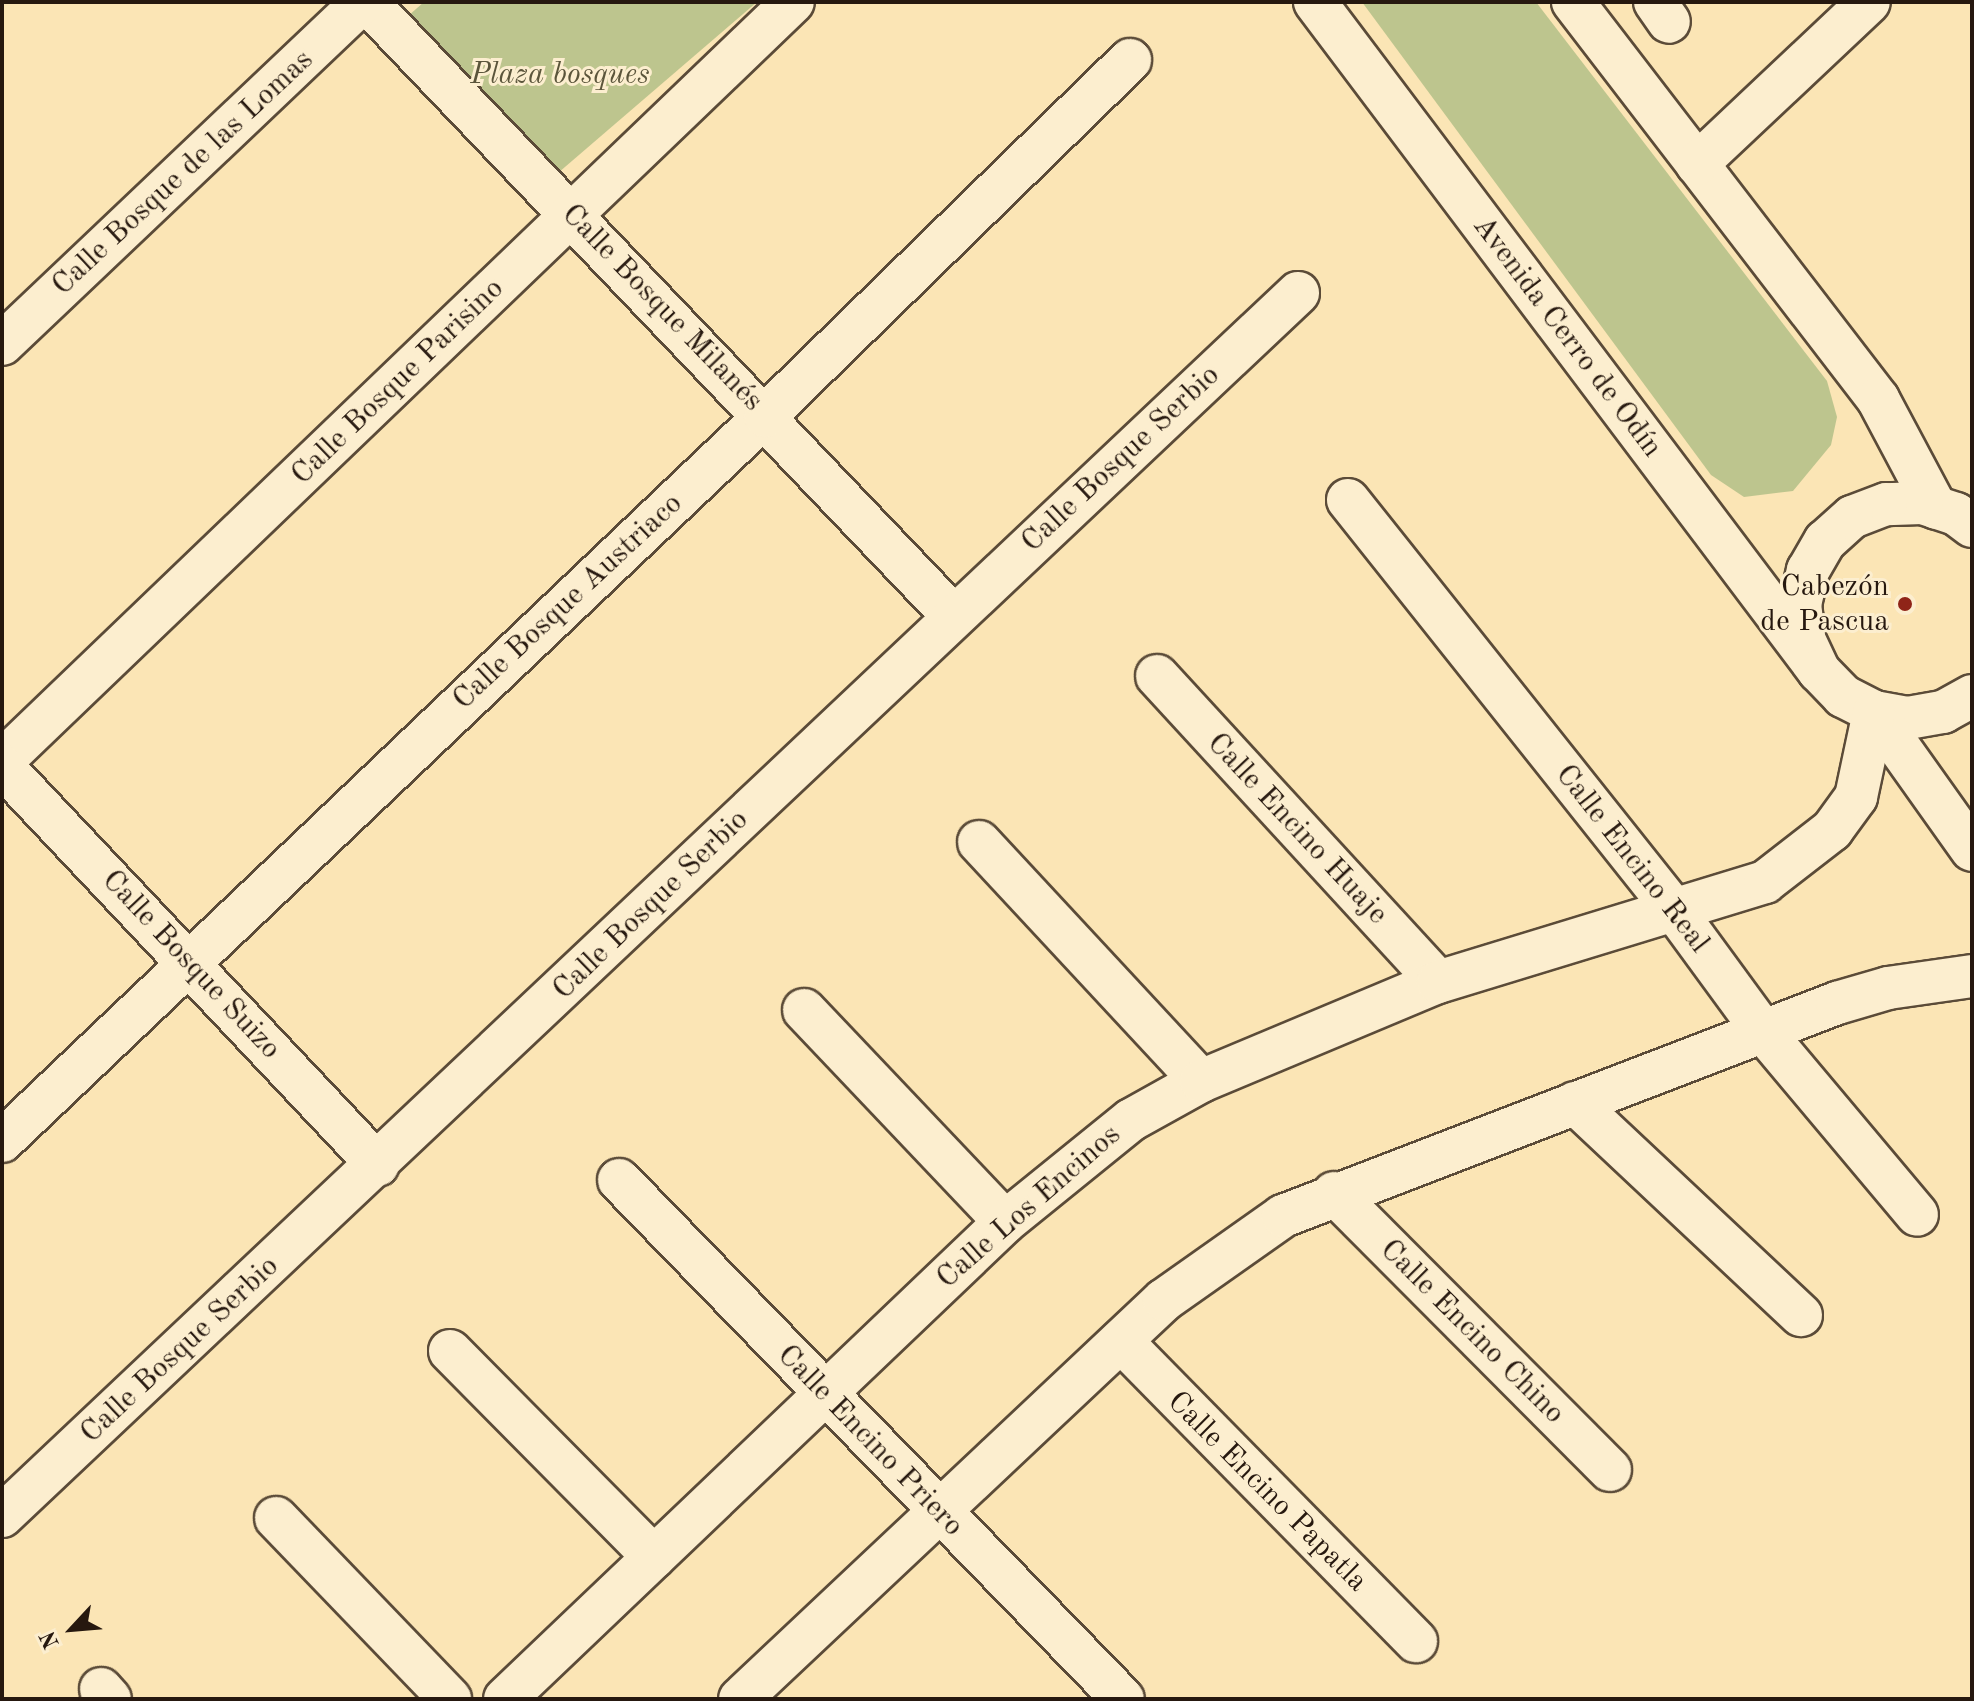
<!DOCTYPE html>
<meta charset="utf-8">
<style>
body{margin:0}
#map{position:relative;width:1974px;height:1701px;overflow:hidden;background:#fbe5b5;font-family:"Old Standard TT",serif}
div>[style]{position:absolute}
.green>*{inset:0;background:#bdc58e}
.roads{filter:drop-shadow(2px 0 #5b4b38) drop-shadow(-2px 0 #5b4b38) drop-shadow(0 2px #5b4b38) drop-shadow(0 -2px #5b4b38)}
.minor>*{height:42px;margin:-21px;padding:0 21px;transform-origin:21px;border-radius:21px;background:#fceecf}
.dots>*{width:22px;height:22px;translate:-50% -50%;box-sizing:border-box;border:4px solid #fceecf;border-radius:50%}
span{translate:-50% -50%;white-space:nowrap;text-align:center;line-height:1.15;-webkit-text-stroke:6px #fceecf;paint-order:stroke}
.park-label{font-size:30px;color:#5b553b;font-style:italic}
.street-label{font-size:30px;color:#26180f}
.poi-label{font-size:30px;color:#26180f}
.right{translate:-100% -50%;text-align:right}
.frame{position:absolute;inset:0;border:4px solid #26180f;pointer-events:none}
.north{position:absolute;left:32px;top:1589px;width:80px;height:80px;-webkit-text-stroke:6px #fceecf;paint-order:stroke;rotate:244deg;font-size:22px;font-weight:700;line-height:32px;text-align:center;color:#26180f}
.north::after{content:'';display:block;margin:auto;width:28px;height:36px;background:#26180f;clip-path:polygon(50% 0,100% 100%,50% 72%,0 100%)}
</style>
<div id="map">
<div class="green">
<i style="clip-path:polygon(424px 2px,757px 2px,551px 179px,408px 16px)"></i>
<i style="clip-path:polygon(1362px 2px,1536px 2px,1827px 381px,1837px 417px,1831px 445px,1793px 491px,1744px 497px,1711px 475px)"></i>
</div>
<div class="roads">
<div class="minor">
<i style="left:367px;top:2px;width:850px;rotate:46.33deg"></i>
<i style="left:1315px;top:2px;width:838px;rotate:53.01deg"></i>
<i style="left:1573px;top:2px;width:501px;rotate:52.47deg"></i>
<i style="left:1878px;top:399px;width:123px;rotate:62deg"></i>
<i style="left:1655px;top:2px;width:24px;rotate:55deg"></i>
<i style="left:1697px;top:164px;width:236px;rotate:-43.3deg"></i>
<i style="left:2px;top:344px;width:497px;rotate:-43.5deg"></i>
<i style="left:1348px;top:500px;width:525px;rotate:51.49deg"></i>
<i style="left:1675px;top:911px;width:147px;rotate:53.8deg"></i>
<i style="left:1762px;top:1030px;width:241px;rotate:50deg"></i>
<i style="left:1972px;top:526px;width:20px;rotate:-143deg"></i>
<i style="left:1956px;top:514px;width:36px;rotate:-162deg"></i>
<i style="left:1922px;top:503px;width:36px;rotate:178deg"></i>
<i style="left:1886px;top:504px;width:36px;rotate:159deg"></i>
<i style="left:1852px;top:517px;width:36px;rotate:138deg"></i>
<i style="left:1825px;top:541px;width:34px;rotate:120deg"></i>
<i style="left:1808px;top:570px;width:35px;rotate:103deg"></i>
<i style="left:1800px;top:604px;width:35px;rotate:83deg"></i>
<i style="left:1804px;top:639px;width:35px;rotate:65deg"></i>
<i style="left:1819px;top:671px;width:35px;rotate:46deg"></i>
<i style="left:1843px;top:696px;width:35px;rotate:27deg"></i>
<i style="left:1874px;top:712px;width:35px;rotate:10deg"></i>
<i style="left:1908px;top:718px;width:36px;rotate:-10deg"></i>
<i style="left:1943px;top:712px;width:33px;rotate:-29deg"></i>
<i style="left:1157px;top:676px;width:415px;rotate:47.4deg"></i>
<i style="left:1874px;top:712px;width:169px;rotate:54.6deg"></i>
<i style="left:2px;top:761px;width:1096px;rotate:-43.82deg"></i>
<i style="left:2px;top:766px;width:548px;rotate:46.7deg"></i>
<i style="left:979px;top:842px;width:326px;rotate:47.1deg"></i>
<i style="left:804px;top:1010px;width:292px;rotate:46.5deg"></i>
<i style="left:1575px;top:1103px;width:310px;rotate:43.2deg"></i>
<i style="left:2px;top:1141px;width:1053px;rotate:-43.54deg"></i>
<i style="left:765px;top:416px;width:510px;rotate:-44.28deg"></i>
<i style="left:619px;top:1180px;width:723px;rotate:45.84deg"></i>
<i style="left:1334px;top:1193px;width:391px;rotate:45.1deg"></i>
<i style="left:1121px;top:1341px;width:421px;rotate:45.5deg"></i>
<i style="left:450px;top:1351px;width:290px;rotate:45.3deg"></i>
<i style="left:2px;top:1516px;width:1782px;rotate:-43.34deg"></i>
<i style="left:276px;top:1518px;width:251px;rotate:46.1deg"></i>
<i style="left:101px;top:1689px;width:13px;rotate:48deg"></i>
<i style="left:505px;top:1699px;width:691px;rotate:-43.65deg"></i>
<i style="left:1005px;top:1222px;width:162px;rotate:-39deg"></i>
<i style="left:1131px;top:1120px;width:80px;rotate:-29.1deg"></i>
<i style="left:1201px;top:1081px;width:257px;rotate:-22.7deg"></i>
<i style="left:1438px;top:982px;width:342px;rotate:-17deg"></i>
<i style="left:1765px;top:882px;width:85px;rotate:-37.8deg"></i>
<i style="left:1832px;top:830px;width:41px;rotate:-54deg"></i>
<i style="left:1856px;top:797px;width:87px;rotate:-78deg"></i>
<i style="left:740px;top:1699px;width:582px;rotate:-43.26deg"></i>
<i style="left:1164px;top:1300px;width:146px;rotate:-35.2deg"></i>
<i style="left:1283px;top:1216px;width:594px;rotate:-21.03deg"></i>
<i style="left:1837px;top:1003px;width:53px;rotate:-16.4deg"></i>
<i style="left:1888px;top:988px;width:85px;rotate:-8.1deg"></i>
</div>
</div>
<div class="dots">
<i style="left:1905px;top:604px;background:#8f2418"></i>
</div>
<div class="park-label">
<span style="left:560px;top:75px">Plaza bosques</span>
</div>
<div class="street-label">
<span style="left:183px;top:173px;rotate:-43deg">Calle Bosque de las Lomas</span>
<span style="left:662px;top:308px;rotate:46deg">Calle Bosque Milanés</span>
<span style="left:1567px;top:337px;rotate:53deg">Avenida Cerro de Odín</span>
<span style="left:398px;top:382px;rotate:-44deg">Calle Bosque Parisino</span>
<span style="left:1121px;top:459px;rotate:-43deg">Calle Bosque Serbio</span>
<span style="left:568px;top:602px;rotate:-43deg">Calle Bosque Austriaco</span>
<span style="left:1297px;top:829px;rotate:47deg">Calle Encino Huaje</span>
<span style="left:1632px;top:859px;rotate:52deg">Calle Encino Real</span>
<span style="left:651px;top:905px;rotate:-44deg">Calle Bosque Serbio</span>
<span style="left:191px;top:965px;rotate:47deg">Calle Bosque Suizo</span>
<span style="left:1029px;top:1207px;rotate:-41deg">Calle Los Encinos</span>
<span style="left:1472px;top:1332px;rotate:45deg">Calle Encino Chino</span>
<span style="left:180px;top:1350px;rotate:-43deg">Calle Bosque Serbio</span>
<span style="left:870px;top:1441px;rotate:46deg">Calle Encino Priero</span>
<span style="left:1267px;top:1492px;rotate:45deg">Calle Encino Papatla</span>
</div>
<div class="poi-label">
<span class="right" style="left:1889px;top:604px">Cabezón<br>de Pascua</span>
</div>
<div class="frame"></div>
<div class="north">N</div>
</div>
